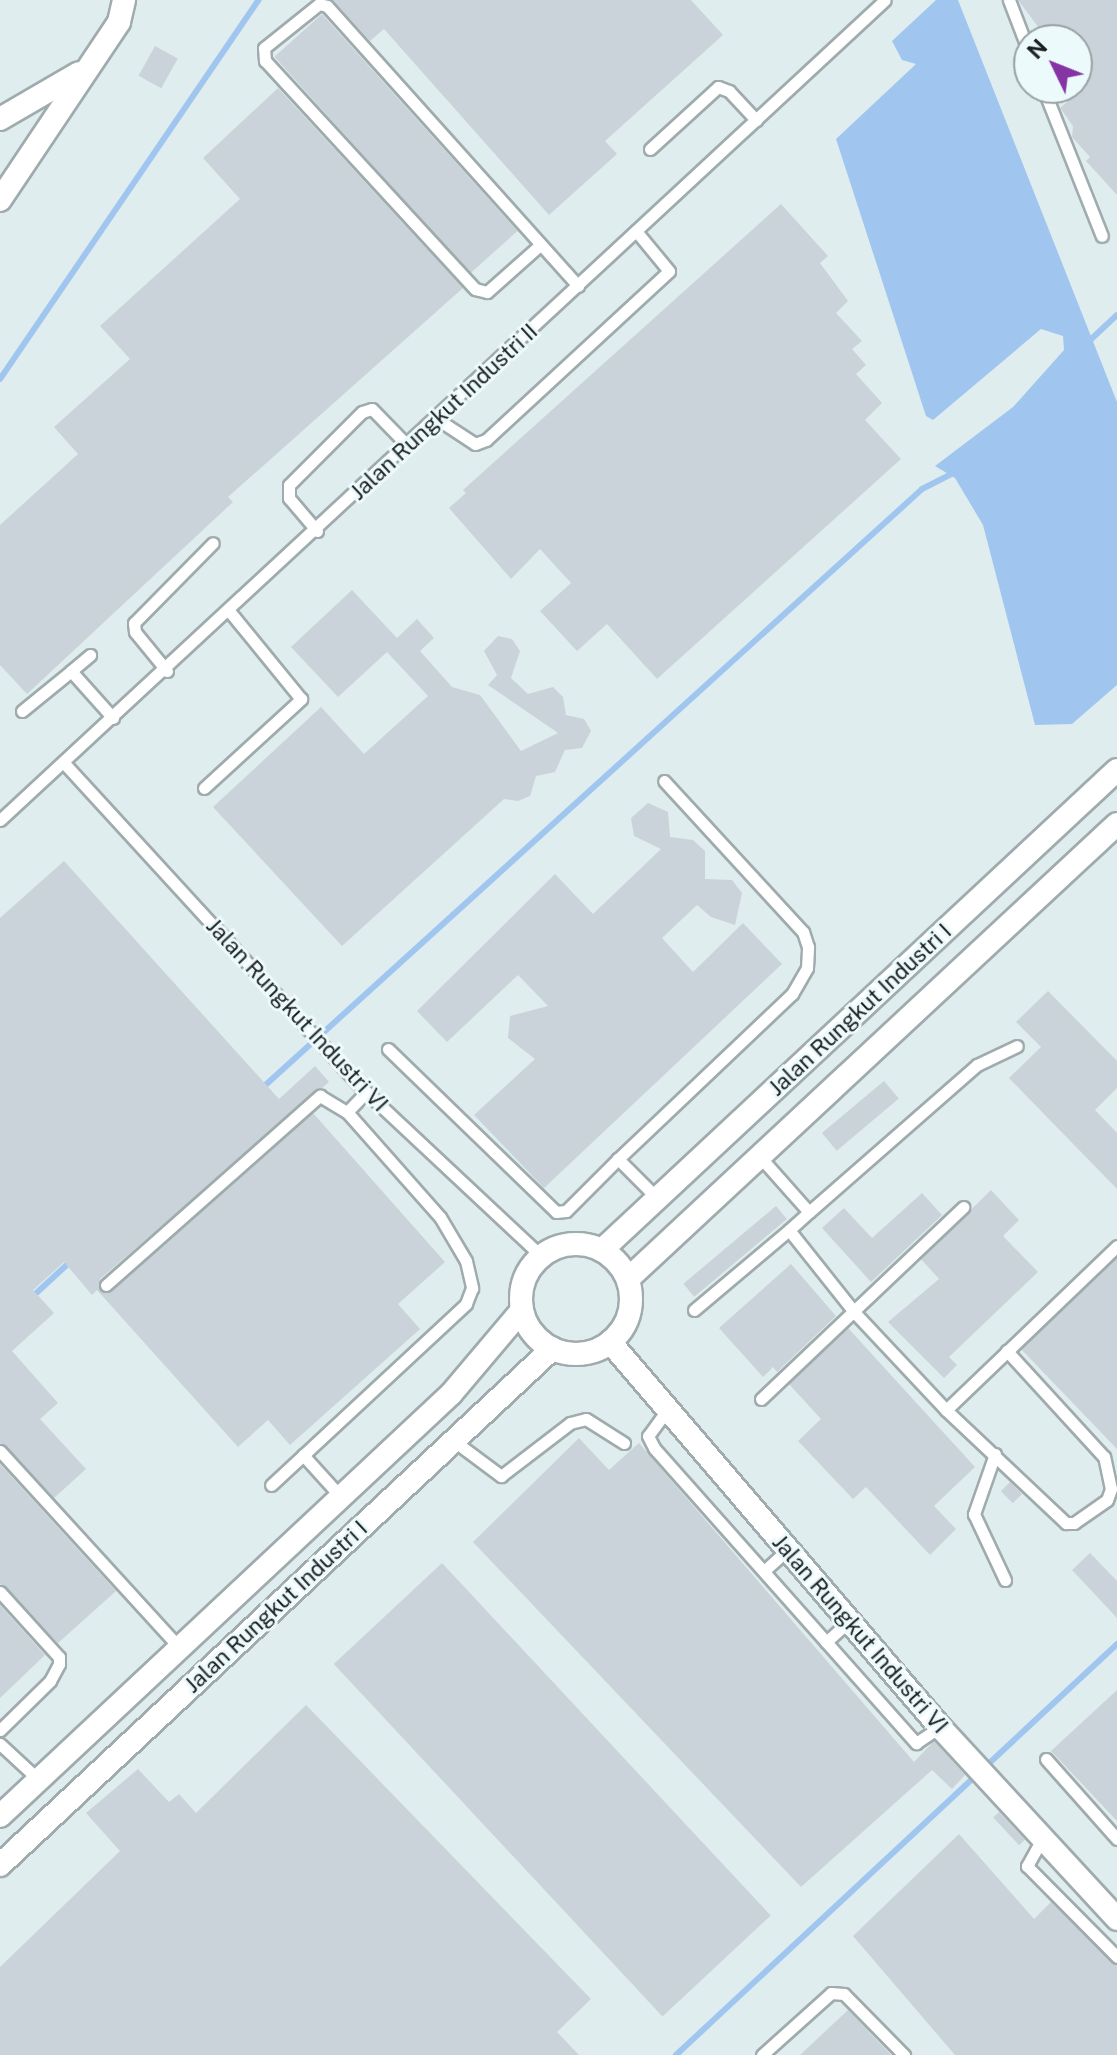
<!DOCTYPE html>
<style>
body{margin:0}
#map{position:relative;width:1117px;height:2055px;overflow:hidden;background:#e0edef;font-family:"Public Sans",sans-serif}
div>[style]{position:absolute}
.water>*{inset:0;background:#a0c6f0}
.stream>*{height:6px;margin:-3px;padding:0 3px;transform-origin:3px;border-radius:3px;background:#a0c6f0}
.building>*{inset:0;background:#c9d3d9;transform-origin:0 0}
.roads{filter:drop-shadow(2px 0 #9fabad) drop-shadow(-2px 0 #9fabad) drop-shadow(0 2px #9fabad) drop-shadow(0 -2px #9fabad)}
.lane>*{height:11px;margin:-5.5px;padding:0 5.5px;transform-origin:5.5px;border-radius:5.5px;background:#fff}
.street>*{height:22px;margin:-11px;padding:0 11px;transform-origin:11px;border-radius:11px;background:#fff}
.street>.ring{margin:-11px;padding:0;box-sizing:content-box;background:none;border:22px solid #fff;border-radius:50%}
span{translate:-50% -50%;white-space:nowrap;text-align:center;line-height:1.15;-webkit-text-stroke:6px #edfafc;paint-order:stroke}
.street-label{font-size:22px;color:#1b1f20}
.north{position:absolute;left:1013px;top:24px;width:80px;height:80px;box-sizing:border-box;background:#edfafc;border:2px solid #99a2a4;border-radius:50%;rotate:313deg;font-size:22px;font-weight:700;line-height:32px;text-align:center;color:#1b1f20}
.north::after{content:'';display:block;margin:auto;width:28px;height:36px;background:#8534a3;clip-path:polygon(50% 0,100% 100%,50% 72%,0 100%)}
</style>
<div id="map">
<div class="water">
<i style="clip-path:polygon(936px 0,958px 0,1117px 402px,1117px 685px,1072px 724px,1035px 725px,983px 525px,955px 478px,935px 466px,1013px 407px,1064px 350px,1063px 336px,1041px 329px,933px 420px,926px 416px,836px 139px,916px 64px,902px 60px,892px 41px)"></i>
</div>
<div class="stream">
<i style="left:1086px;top:344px;width:42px;rotate:-43.1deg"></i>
<i style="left:0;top:379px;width:459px;rotate:-55.7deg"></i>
<i style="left:260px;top:1090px;width:894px;rotate:-42.23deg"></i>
<i style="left:922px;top:489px;width:35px;rotate:-27deg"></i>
<i style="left:32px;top:1297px;width:53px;rotate:-42.7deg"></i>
<i style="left:676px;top:2055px;width:603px;rotate:-42.98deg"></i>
</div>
<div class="building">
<i style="clip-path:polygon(333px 0,691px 0,723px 35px,605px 141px,617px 154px,549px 215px,384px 29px,370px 41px)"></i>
<i style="clip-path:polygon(1018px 0,1117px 0,1117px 195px,1086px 161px,1090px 157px,1072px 137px,1073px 126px,1060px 108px,1077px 93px,1077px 40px,1048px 40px)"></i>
<i style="left:322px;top:14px;width:292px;height:64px;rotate:48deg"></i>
<i style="left:155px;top:46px;width:26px;height:34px;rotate:29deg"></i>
<i style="clip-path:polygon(278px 88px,463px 288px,228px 497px,233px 502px,27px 694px,0 665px,0 525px,78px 454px,54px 427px,130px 359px,100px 326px,240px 199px,203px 158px)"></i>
<i style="clip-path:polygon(781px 204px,828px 256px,820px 263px,848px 301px,836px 313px,862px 341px,852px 349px,866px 365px,856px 374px,882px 403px,865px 420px,901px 459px,657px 679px,607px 624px,577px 651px,540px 611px,571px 583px,540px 549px,511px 579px,449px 508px,466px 493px,463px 490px)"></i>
<i style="clip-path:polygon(352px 590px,397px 638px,417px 619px,434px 638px,420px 651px,452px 687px,480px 695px,521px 751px,558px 733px,488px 685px,497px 675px,484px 651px,498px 636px,512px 639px,520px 651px,511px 678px,528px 694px,553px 687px,563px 697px,566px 715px,584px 719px,591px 731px,582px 748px,565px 750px,555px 772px,536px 776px,530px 796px,518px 801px,504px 799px,342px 946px,213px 807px,321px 707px,364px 754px,428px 696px,387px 652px,338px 697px,291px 647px)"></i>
<i style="clip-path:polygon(648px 803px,668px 812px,670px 837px,693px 840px,705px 851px,705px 879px,732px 880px,742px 893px,735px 925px,711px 917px,697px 905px,662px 938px,693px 972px,743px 923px,782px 964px,544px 1188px,474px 1115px,535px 1059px,508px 1038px,510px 1016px,548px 1006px,518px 975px,447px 1042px,417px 1011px,555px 874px,593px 914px,661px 849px,634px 836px,631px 818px)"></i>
<i style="clip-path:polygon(64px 861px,279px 1099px,315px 1066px,329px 1082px,100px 1279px,100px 1291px,112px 1291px,313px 1113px,445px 1262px,398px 1304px,420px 1329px,290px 1445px,268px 1420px,238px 1447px,97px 1290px,92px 1295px,64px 1262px,33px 1290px,54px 1313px,12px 1351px,58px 1403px,40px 1419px,86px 1469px,54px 1498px,0 1443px,0 918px)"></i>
<i style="clip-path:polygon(1048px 991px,1117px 1061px,1117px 1088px,1095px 1110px,1117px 1133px,1117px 1189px,1009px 1078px,1041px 1047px,1016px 1022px)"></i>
<i style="left:884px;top:1081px;width:23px;height:81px;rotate:50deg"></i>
<i style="clip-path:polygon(991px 1190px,1019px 1220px,1003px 1236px,1038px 1272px,949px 1357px,957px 1365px,944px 1378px,888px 1322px,939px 1279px,921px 1259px)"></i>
<i style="clip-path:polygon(922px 1193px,942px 1215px,871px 1282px,822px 1228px,844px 1208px,872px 1238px)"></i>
<i style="left:776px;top:1206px;width:17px;height:121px;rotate:50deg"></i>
<i style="clip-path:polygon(1117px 1258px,1117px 1449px,1021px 1349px)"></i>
<i style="clip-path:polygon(791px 1264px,836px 1316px,777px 1372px,773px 1367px,763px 1377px,719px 1328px)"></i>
<i style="clip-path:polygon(848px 1328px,975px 1467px,934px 1506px,956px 1529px,930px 1555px,866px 1487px,853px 1499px,798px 1441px,821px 1419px,789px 1384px)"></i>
<i style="clip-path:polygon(579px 1438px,609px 1470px,639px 1443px,914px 1762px,934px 1741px,965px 1775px,952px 1789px,932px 1770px,801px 1887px,473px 1542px)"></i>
<i style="clip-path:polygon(0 1464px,116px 1591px,58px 1643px,0 1584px)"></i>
<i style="left:1010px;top:1482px;width:17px;height:13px;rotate:45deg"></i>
<i style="clip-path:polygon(1090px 1553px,1117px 1581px,1117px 1618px,1072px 1570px)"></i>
<i style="left:442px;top:1563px;width:482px;height:148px;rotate:47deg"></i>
<i style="clip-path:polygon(0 1605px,45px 1655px,0 1698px)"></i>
<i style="clip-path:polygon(1117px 1690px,1117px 1821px,1051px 1751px)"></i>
<i style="clip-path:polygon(306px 1705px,591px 1999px,557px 2032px,579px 2055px,0 2055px,0 1967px,120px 1851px,86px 1813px,138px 1769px,169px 1802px,179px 1794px,196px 1813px)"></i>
<i style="left:999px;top:1812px;width:38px;height:8px;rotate:47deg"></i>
<i style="clip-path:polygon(959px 1834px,1034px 1919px,1051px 1902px,1117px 1965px,1117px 2055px,955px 2055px,853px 1936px)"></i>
<i style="clip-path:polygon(848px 2010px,891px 2055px,800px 2055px)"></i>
</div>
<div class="roads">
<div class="lane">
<i style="left:1009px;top:0;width:56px;rotate:69deg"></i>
<i style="left:1043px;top:88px;width:159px;rotate:68.3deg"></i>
<i style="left:650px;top:149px;width:92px;rotate:-42.4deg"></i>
<i style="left:718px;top:87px;width:12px;rotate:20deg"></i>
<i style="left:729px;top:91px;width:40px;rotate:47deg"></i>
<i style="left:540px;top:245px;width:71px;rotate:138.4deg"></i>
<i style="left:487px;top:292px;width:12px;rotate:-166deg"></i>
<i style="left:475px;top:289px;width:310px;rotate:-132.6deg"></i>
<i style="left:265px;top:61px;width:13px;rotate:-94deg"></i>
<i style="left:264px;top:48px;width:70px;rotate:-38.7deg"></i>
<i style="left:319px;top:4px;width:8px;rotate:14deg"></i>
<i style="left:327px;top:6px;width:376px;rotate:48.1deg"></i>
<i style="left:437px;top:419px;width:45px;rotate:33.3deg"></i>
<i style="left:475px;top:444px;width:12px;rotate:-20deg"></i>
<i style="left:486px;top:440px;width:249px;rotate:-42.7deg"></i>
<i style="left:669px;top:271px;width:52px;rotate:-129.5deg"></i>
<i style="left:317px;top:531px;width:43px;rotate:-130.3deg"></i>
<i style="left:289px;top:498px;width:13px;rotate:-90deg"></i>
<i style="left:289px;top:485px;width:103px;rotate:-45deg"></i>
<i style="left:362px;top:412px;width:10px;rotate:-17deg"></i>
<i style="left:372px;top:409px;width:52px;rotate:45.8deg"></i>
<i style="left:71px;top:671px;width:25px;rotate:-40deg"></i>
<i style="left:167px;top:671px;width:50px;rotate:-129.4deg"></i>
<i style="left:135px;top:632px;width:9px;rotate:-96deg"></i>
<i style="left:134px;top:623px;width:112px;rotate:-45.4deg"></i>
<i style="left:22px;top:711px;width:63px;rotate:-39.2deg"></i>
<i style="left:71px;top:671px;width:63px;rotate:48.2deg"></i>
<i style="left:64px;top:763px;width:447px;rotate:47.5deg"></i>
<i style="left:366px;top:1092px;width:240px;rotate:43.1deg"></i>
<i style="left:204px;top:788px;width:132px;rotate:-42.5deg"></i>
<i style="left:301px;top:699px;width:112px;rotate:-129.2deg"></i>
<i style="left:0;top:820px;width:1206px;rotate:-42.82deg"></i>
<i style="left:388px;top:1049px;width:234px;rotate:44.1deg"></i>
<i style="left:556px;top:1212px;width:10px;rotate:-6deg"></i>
<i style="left:566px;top:1211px;width:74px;rotate:-45deg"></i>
<i style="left:347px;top:1112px;width:28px;rotate:-46deg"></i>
<i style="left:761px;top:1158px;width:72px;rotate:48.4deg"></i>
<i style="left:809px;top:1212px;width:27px;rotate:138deg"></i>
<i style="left:789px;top:1230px;width:106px;rotate:51.5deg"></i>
<i style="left:855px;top:1313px;width:133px;rotate:46.8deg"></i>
<i style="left:946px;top:1410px;width:165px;rotate:43.3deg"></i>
<i style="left:1066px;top:1523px;width:8px"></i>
<i style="left:1074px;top:1523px;width:40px;rotate:-34.9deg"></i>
<i style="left:1107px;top:1500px;width:12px;rotate:-70deg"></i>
<i style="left:1111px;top:1489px;width:33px;rotate:-102deg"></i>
<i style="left:1104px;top:1457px;width:144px;rotate:-132.5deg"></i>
<i style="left:658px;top:1199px;width:57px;rotate:-135deg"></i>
<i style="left:618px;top:1159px;width:240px;rotate:-43.5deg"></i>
<i style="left:792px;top:994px;width:30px;rotate:-60deg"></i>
<i style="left:807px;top:968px;width:21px;rotate:-87deg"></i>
<i style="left:808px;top:947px;width:16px;rotate:-108deg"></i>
<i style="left:803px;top:932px;width:205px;rotate:-132.6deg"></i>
<i style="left:809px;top:1212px;width:223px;rotate:-41.2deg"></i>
<i style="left:977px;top:1065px;width:44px;rotate:-25.4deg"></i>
<i style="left:106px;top:1285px;width:286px;rotate:-41.5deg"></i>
<i style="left:320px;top:1096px;width:31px;rotate:31deg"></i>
<i style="left:347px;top:1112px;width:140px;rotate:48.5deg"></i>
<i style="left:440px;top:1217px;width:51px;rotate:59.4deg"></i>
<i style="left:466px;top:1261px;width:28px;rotate:77deg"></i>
<i style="left:472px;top:1288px;width:17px;rotate:111deg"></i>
<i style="left:466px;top:1304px;width:266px;rotate:137.1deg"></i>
<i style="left:694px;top:1310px;width:124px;rotate:-40.1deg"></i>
<i style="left:761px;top:1399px;width:279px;rotate:-43.5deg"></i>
<i style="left:667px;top:1410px;width:32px;rotate:126deg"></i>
<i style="left:648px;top:1436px;width:13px;rotate:63deg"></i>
<i style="left:654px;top:1448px;width:395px;rotate:48.4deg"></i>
<i style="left:916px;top:1743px;width:29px;rotate:-34deg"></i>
<i style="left:946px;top:1410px;width:237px;rotate:-43.8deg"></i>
<i style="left:454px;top:1441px;width:59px;rotate:36.7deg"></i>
<i style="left:501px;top:1476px;width:87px;rotate:-37.5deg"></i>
<i style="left:570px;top:1423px;width:16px;rotate:-14deg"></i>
<i style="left:586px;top:1419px;width:45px;rotate:32.3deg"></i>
<i style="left:0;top:1451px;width:267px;rotate:47.6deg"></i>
<i style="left:995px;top:1454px;width:64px;rotate:109.3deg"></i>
<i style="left:974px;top:1514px;width:73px;rotate:64.8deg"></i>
<i style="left:303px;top:1455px;width:57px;rotate:47.9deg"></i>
<i style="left:765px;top:1570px;width:30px;rotate:-42deg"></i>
<i style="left:0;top:1592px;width:88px;rotate:47.8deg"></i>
<i style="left:59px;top:1657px;width:7px;rotate:90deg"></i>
<i style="left:59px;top:1664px;width:19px;rotate:118deg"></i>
<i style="left:50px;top:1681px;width:70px;rotate:135.6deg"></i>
<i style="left:826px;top:1642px;width:31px;rotate:-42deg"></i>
<i style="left:0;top:1744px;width:53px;rotate:42.7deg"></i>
<i style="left:1046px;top:1759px;width:107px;rotate:48.4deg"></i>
<i style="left:1042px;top:1839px;width:31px;rotate:119deg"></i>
<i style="left:1027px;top:1866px;width:128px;rotate:45.3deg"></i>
<i style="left:762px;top:2055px;width:93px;rotate:-41.9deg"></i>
<i style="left:831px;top:1993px;width:13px;rotate:4deg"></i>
<i style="left:844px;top:1994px;width:86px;rotate:45.5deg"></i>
</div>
<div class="street">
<i style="left:0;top:119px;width:91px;rotate:-30.2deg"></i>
<i style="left:0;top:200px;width:214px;rotate:-56.2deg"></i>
<i style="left:119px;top:22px;width:23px;rotate:-77deg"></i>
<i class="ring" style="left:521px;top:1244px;width:88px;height:88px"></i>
<i style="left:602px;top:1250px;width:704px;rotate:-42.99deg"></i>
<i style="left:628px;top:1279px;width:668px;rotate:-42.94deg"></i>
<i style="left:610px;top:1342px;width:507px;rotate:49.4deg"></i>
<i style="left:940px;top:1727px;width:261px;rotate:47.3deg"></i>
<i style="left:0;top:1816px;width:618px;rotate:-43.1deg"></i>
<i style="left:451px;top:1394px;width:110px;rotate:-49.8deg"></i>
<i style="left:0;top:1865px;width:756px;rotate:-43.07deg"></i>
</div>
</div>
<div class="street-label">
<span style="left:444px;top:412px;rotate:-43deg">Jalan Rungkut Industri II</span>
<span style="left:860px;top:1010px;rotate:-43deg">Jalan Rungkut Industri I</span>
<span style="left:297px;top:1015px;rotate:47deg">Jalan Rungkut Industri VI</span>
<span style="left:276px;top:1607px;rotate:-43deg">Jalan Rungkut Industri I</span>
<span style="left:860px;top:1634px;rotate:49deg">Jalan Rungkut Industri VI</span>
</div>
<div class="north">N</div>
</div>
